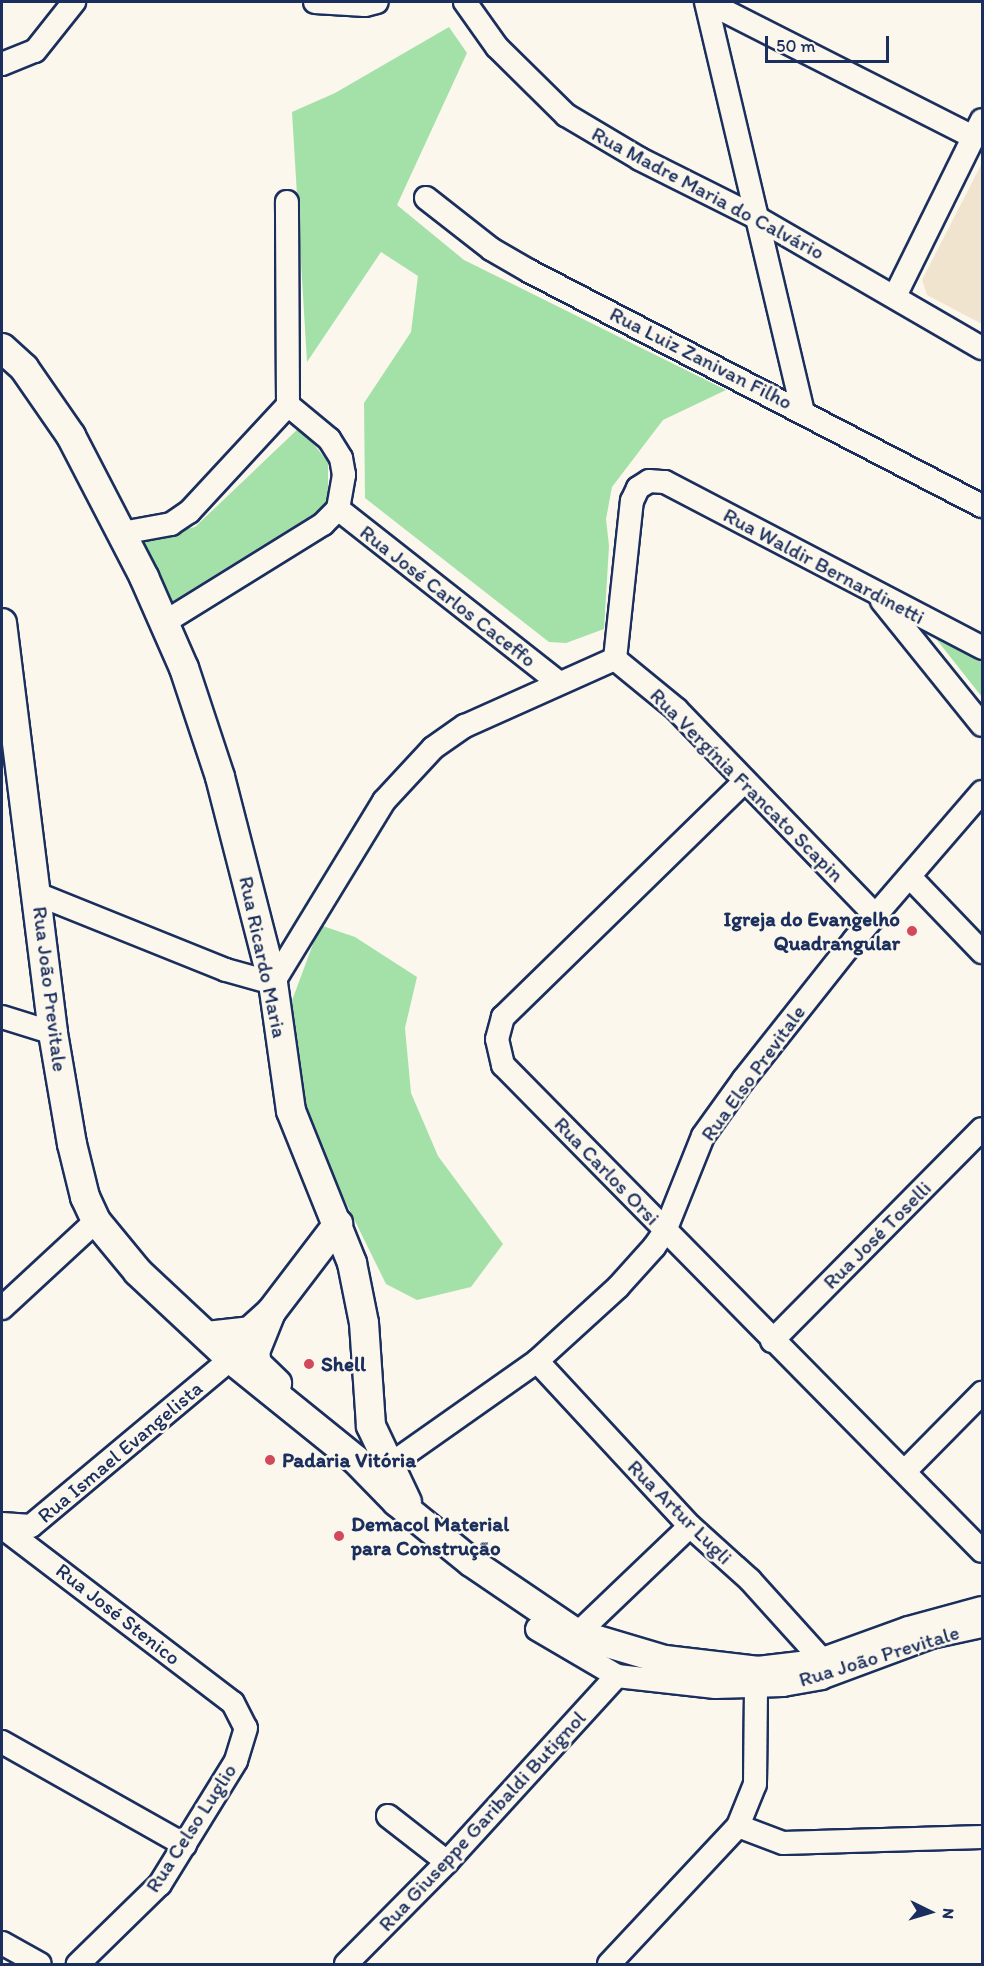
<!DOCTYPE html>
<meta charset="utf-8">
<style>
body{margin:0}
#map{position:relative;width:984px;height:1966px;overflow:hidden;background:#fbf7ec;font-family:Itim,sans-serif}
div>[style]{position:absolute}
.built>*{inset:0;background:#f1e4cf}
.green>*{inset:0;background:#a4e1a8}
.roads{filter:drop-shadow(2px 0 #1b2f5e) drop-shadow(-2px 0 #1b2f5e) drop-shadow(0 2px #1b2f5e) drop-shadow(0 -2px #1b2f5e)}
.minor>*{height:22px;margin:-11px;padding:0 11px;transform-origin:11px;border-radius:11px;background:#fbf7ec}
.major>*{height:28px;margin:-14px;padding:0 14px;transform-origin:14px;border-radius:14px;background:#fbf7ec}
.dots>*{width:16px;height:16px;translate:-50% -50%;box-sizing:border-box;border:3px solid #fbf7ec;border-radius:50%}
span{translate:-50% -50%;white-space:nowrap;text-align:center;line-height:1.15;-webkit-text-stroke:5px #fbf7ec;paint-order:stroke}
.street-label{font-size:21px;color:#1b2f5e}
.poi-label{font-size:21px;color:#1b2f5e;font-weight:700}
.right{translate:-100% -50%;text-align:right}
.left{translate:0 -50%;text-align:left}
.frame{position:absolute;inset:0;border:3px solid #1b2f5e;pointer-events:none}
.north{position:absolute;left:900px;top:1882px;width:60px;height:60px;-webkit-text-stroke:4px #fbf7ec;paint-order:stroke;rotate:95deg;font-size:16px;font-weight:700;line-height:24px;text-align:center;color:#1b2f5e}
.north::after{content:'';display:block;margin:auto;width:21px;height:27px;background:#1b2f5e;clip-path:polygon(50% 0,100% 100%,50% 72%,0 100%)}
.scale{position:absolute;left:765px;top:36px;width:124px;height:27px;box-sizing:border-box;border:3px solid #1b2f5e;border-top:0;padding-left:8px;font-size:18px;line-height:21px;white-space:nowrap;color:#1b2f5e;-webkit-text-stroke:4px #fbf7ec;paint-order:stroke}
</style>
<div id="map">
<div class="built">
<i style="clip-path:polygon(982px 163px,982px 324px,927px 295px,922px 280px)"></i>
</div>
<div class="green">
<i style="clip-path:polygon(449px 27px,467px 53px,397px 205px,464px 260px,726px 390px,663px 420px,612px 487px,606px 519px,609px 546px,604px 629px,566px 643px,549px 642px,365px 498px,364px 403px,411px 332px,418px 276px,381px 252px,307px 362px,292px 112px,335px 93px)"></i>
<i style="clip-path:polygon(300px 427px,328px 462px,328px 505px,168px 604px,129px 542px,195px 527px)"></i>
<i style="clip-path:polygon(929px 630px,982px 657px,982px 697px)"></i>
<i style="clip-path:polygon(320px 925px,355px 937px,417px 977px,405px 1028px,411px 1093px,438px 1156px,503px 1244px,471px 1287px,417px 1300px,386px 1284px,322px 1154px,304px 1100px,290px 1006px)"></i>
</div>
<div class="roads">
<div class="minor">
<i style="left:315px;top:2px;width:50px;rotate:3.4deg"></i>
<i style="left:365px;top:5px;width:12px;rotate:-14deg"></i>
<i style="left:465px;top:2px;width:55px;rotate:54.6deg"></i>
<i style="left:497px;top:47px;width:97px;rotate:44.6deg"></i>
<i style="left:566px;top:115px;width:86px;rotate:30.7deg"></i>
<i style="left:640px;top:159px;width:127px;rotate:26.6deg"></i>
<i style="left:754px;top:216px;width:263px;rotate:30.1deg"></i>
<i style="left:706px;top:2px;width:418px;rotate:76.7deg"></i>
<i style="left:707px;top:2px;width:298px;rotate:26.9deg"></i>
<i style="left:2px;top:64px;width:35px;rotate:-22deg"></i>
<i style="left:35px;top:51px;width:63px;rotate:-51.5deg"></i>
<i style="left:426px;top:198px;width:83px;rotate:38.1deg"></i>
<i style="left:491px;top:249px;width:44px;rotate:30.1deg"></i>
<i style="left:529px;top:271px;width:510px;rotate:27.42deg"></i>
<i style="left:895px;top:296px;width:196px;rotate:-63.7deg"></i>
<i style="left:338px;top:509px;width:280px;rotate:38.2deg"></i>
<i style="left:122px;top:533px;width:50px;rotate:-10.4deg"></i>
<i style="left:171px;top:524px;width:22px;rotate:-34deg"></i>
<i style="left:189px;top:512px;width:146px;rotate:-47.2deg"></i>
<i style="left:288px;top:405px;width:203px;rotate:-90.3deg"></i>
<i style="left:882px;top:601px;width:159px;rotate:51.1deg"></i>
<i style="left:165px;top:622px;width:186px;rotate:-31.8deg"></i>
<i style="left:323px;top:524px;width:21px;rotate:-45deg"></i>
<i style="left:338px;top:509px;width:35px;rotate:-80deg"></i>
<i style="left:344px;top:475px;width:17px;rotate:-100deg"></i>
<i style="left:341px;top:458px;width:22px;rotate:-122deg"></i>
<i style="left:329px;top:439px;width:53px;rotate:-140.3deg"></i>
<i style="left:615px;top:659px;width:79px;rotate:39.3deg"></i>
<i style="left:676px;top:709px;width:286px;rotate:46deg"></i>
<i style="left:744px;top:782px;width:337px;rotate:135.7deg"></i>
<i style="left:503px;top:1017px;width:23px;rotate:105deg"></i>
<i style="left:497px;top:1039px;width:27px;rotate:77deg"></i>
<i style="left:503px;top:1065px;width:682px;rotate:45.42deg"></i>
<i style="left:910px;top:877px;width:104px;rotate:46.2deg"></i>
<i style="left:37px;top:894px;width:204px;rotate:21.9deg"></i>
<i style="left:226px;top:970px;width:49px;rotate:15.5deg"></i>
<i style="left:273px;top:983px;width:213px;rotate:-58.6deg"></i>
<i style="left:384px;top:801px;width:72px;rotate:-47.2deg"></i>
<i style="left:433px;top:748px;width:39px;rotate:-35deg"></i>
<i style="left:465px;top:726px;width:164px;rotate:-24.1deg"></i>
<i style="left:615px;top:659px;width:159px;rotate:-83.9deg"></i>
<i style="left:632px;top:501px;width:14px;rotate:-65deg"></i>
<i style="left:638px;top:488px;width:13px;rotate:-32deg"></i>
<i style="left:649px;top:481px;width:16px;rotate:4deg"></i>
<i style="left:665px;top:482px;width:358px;rotate:27.6deg"></i>
<i style="left:2px;top:1017px;width:53px;rotate:17.4deg"></i>
<i style="left:2px;top:1308px;width:128px;rotate:-42.8deg"></i>
<i style="left:772px;top:1341px;width:298px;rotate:-45.3deg"></i>
<i style="left:537px;top:1361px;width:225px;rotate:47.2deg"></i>
<i style="left:690px;top:1526px;width:81px;rotate:42deg"></i>
<i style="left:750px;top:1580px;width:110px;rotate:47.9deg"></i>
<i style="left:905px;top:1471px;width:110px;rotate:-45.4deg"></i>
<i style="left:377px;top:1474px;width:196px;rotate:-35.2deg"></i>
<i style="left:537px;top:1361px;width:110px;rotate:-42.4deg"></i>
<i style="left:618px;top:1287px;width:54px;rotate:-48deg"></i>
<i style="left:654px;top:1247px;width:19px;rotate:-55deg"></i>
<i style="left:665px;top:1231px;width:102px;rotate:-68.2deg"></i>
<i style="left:703px;top:1136px;width:70px;rotate:-54.3deg"></i>
<i style="left:744px;top:1079px;width:179px;rotate:-51.6deg"></i>
<i style="left:855px;top:939px;width:194px;rotate:-49.2deg"></i>
<i style="left:2px;top:1524px;width:29px;rotate:4deg"></i>
<i style="left:31px;top:1526px;width:261px;rotate:-39.9deg"></i>
<i style="left:231px;top:1359px;width:17px;rotate:-13deg"></i>
<i style="left:2px;top:1527px;width:290px;rotate:37.3deg"></i>
<i style="left:233px;top:1703px;width:28px;rotate:63deg"></i>
<i style="left:246px;top:1728px;width:34px;rotate:107deg"></i>
<i style="left:236px;top:1761px;width:145px;rotate:121.7deg"></i>
<i style="left:160px;top:1884px;width:115px;rotate:135.7deg"></i>
<i style="left:537px;top:1629px;width:93px;rotate:30.4deg"></i>
<i style="left:617px;top:1676px;width:99px;rotate:6.4deg"></i>
<i style="left:715px;top:1687px;width:68px;rotate:-1.7deg"></i>
<i style="left:783px;top:1685px;width:39px;rotate:-10deg"></i>
<i style="left:821px;top:1678px;width:117px;rotate:-20.4deg"></i>
<i style="left:931px;top:1637px;width:52px;rotate:-12.2deg"></i>
<i style="left:577px;top:1634px;width:156px;rotate:-43.7deg"></i>
<i style="left:2px;top:1742px;width:210px;rotate:29.4deg"></i>
<i style="left:388px;top:1816px;width:75px;rotate:37.9deg"></i>
<i style="left:738px;top:1826px;width:48px;rotate:20.7deg"></i>
<i style="left:783px;top:1843px;width:199px;rotate:-1.7deg"></i>
<i style="left:2px;top:1943px;width:43px;rotate:28.9deg"></i>
<i style="left:346px;top:1964px;width:144px;rotate:-45.3deg"></i>
<i style="left:447px;top:1862px;width:252px;rotate:-47.6deg"></i>
<i style="left:609px;top:1964px;width:189px;rotate:-46.9deg"></i>
<i style="left:738px;top:1826px;width:45px;rotate:-68deg"></i>
<i style="left:755px;top:1784px;width:98px;rotate:-89.4deg"></i>
</div>
<div class="major">
<i style="left:2px;top:348px;width:30px;rotate:42deg"></i>
<i style="left:24px;top:368px;width:83px;rotate:55.3deg"></i>
<i style="left:71px;top:436px;width:159px;rotate:62.6deg"></i>
<i style="left:144px;top:577px;width:99px;rotate:66.3deg"></i>
<i style="left:184px;top:668px;width:115px;rotate:71.7deg"></i>
<i style="left:220px;top:777px;width:213px;rotate:75.6deg"></i>
<i style="left:273px;top:983px;width:129px;rotate:82deg"></i>
<i style="left:291px;top:1111px;width:164px;rotate:68.1deg"></i>
<i style="left:352px;top:1263px;width:61px;rotate:78.7deg"></i>
<i style="left:364px;top:1323px;width:103px;rotate:86.1deg"></i>
<i style="left:371px;top:1426px;width:84px;rotate:64.7deg"></i>
<i style="left:2px;top:623px;width:413px;rotate:82.9deg"></i>
<i style="left:53px;top:1033px;width:113px;rotate:80.3deg"></i>
<i style="left:72px;top:1144px;width:55px;rotate:76.2deg"></i>
<i style="left:85px;top:1197px;width:26px;rotate:65deg"></i>
<i style="left:96px;top:1221px;width:66px;rotate:50.5deg"></i>
<i style="left:138px;top:1272px;width:127px;rotate:43.1deg"></i>
<i style="left:231px;top:1359px;width:161px;rotate:38.9deg"></i>
<i style="left:356px;top:1460px;width:59px;rotate:45.7deg"></i>
<i style="left:397px;top:1502px;width:95px;rotate:39deg"></i>
<i style="left:471px;top:1562px;width:128px;rotate:34.2deg"></i>
<i style="left:577px;top:1634px;width:92px;rotate:16.5deg"></i>
<i style="left:665px;top:1660px;width:94px;rotate:6.7deg"></i>
<i style="left:758px;top:1671px;width:60px;rotate:-6.7deg"></i>
<i style="left:818px;top:1664px;width:97px;rotate:-19.9deg"></i>
<i style="left:909px;top:1631px;width:76px;rotate:-15.3deg"></i>
<i style="left:271px;top:1312px;width:43px;rotate:111.8deg"></i>
<i style="left:255px;top:1352px;width:12px;rotate:81deg"></i>
<i style="left:257px;top:1364px;width:28px;rotate:44deg"></i>
<i style="left:207px;top:1336px;width:43px;rotate:-6.6deg"></i>
<i style="left:250px;top:1331px;width:28px;rotate:-42deg"></i>
<i style="left:271px;top:1312px;width:111px;rotate:-52.7deg"></i>
</div>
</div>
<div class="dots">
<i style="left:912px;top:931px;background:#d1495b"></i>
<i style="left:309px;top:1364px;background:#d1495b"></i>
<i style="left:270px;top:1460px;background:#d1495b"></i>
<i style="left:339px;top:1536px;background:#d1495b"></i>
</div>
<div class="street-label">
<span style="left:708px;top:193px;rotate:28deg">Rua Madre Maria do Calvário</span>
<span style="left:701px;top:358px;rotate:27deg">Rua Luiz Zanivan Filho</span>
<span style="left:824px;top:566px;rotate:28deg">Rua Waldir Bernardinetti</span>
<span style="left:448px;top:596px;rotate:38deg">Rua José Carlos Caceffo</span>
<span style="left:747px;top:785px;rotate:45deg">Rua Vergínia Francato Scapin</span>
<span style="left:263px;top:957px;rotate:78deg">Rua Ricardo Maria</span>
<span style="left:50px;top:989px;rotate:83deg">Rua João Previtale</span>
<span style="left:753px;top:1073px;rotate:-54deg">Rua Elso Previtale</span>
<span style="left:607px;top:1171px;rotate:46deg">Rua Carlos Orsi</span>
<span style="left:877px;top:1235px;rotate:-45deg">Rua José Toselli</span>
<span style="left:120px;top:1452px;rotate:-40deg">Rua Ismael Evangelista</span>
<span style="left:680px;top:1512px;rotate:45deg">Rua Artur Lugli</span>
<span style="left:118px;top:1614px;rotate:38deg">Rua José Stenico</span>
<span style="left:879px;top:1656px;rotate:-17deg">Rua João Previtale</span>
<span style="left:482px;top:1821px;rotate:-47deg">Rua Giuseppe Garibaldi Butignol</span>
<span style="left:191px;top:1828px;rotate:-57deg">Rua Celso Luglio</span>
</div>
<div class="poi-label">
<span class="right" style="left:900px;top:931px">Igreja do Evangelho<br>Quadrangular</span>
<span class="left" style="left:321px;top:1364px">Shell</span>
<span class="left" style="left:282px;top:1460px">Padaria Vitória</span>
<span class="left" style="left:351px;top:1536px">Demacol Material<br>para Construção</span>
</div>
<div class="frame"></div>
<div class="north">N</div>
<div class="scale">50 m</div>
</div>
